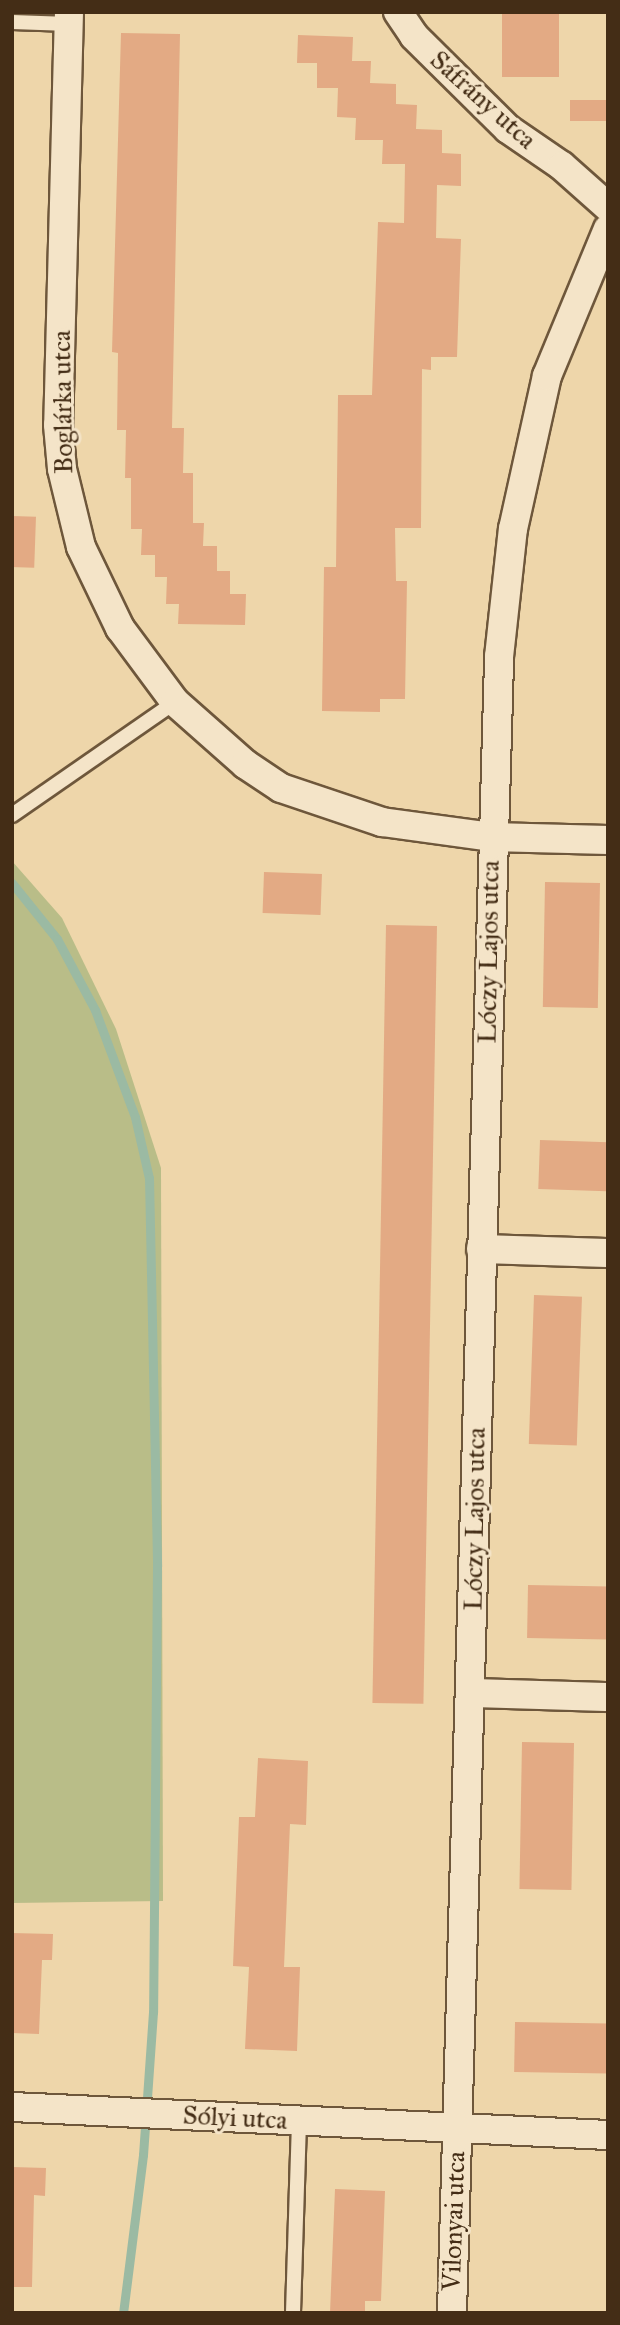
<!DOCTYPE html>
<meta charset="utf-8">
<style>
body{margin:0}
#map{position:relative;width:620px;height:2325px;overflow:hidden;background:#eed6aa;font-family:"IM FELL Great Primer",serif}
div>[style]{position:absolute}
.green>*{inset:0;background:#b9bd88}
.stream>*{height:9px;margin:-4.5px;padding:0 4.5px;transform-origin:4.5px;border-radius:4.5px;background:#9bbaa3}
.building>*{inset:0;background:#e3aa84;transform-origin:0 0}
.roads{filter:drop-shadow(2px 0 #6e573b) drop-shadow(-2px 0 #6e573b) drop-shadow(0 2px #6e573b) drop-shadow(0 -2px #6e573b)}
.service>*{height:14px;margin:-7px;padding:0 7px;transform-origin:7px;border-radius:7px;background:#f4e4c8}
.minor>*{height:28px;margin:-14px;padding:0 14px;transform-origin:14px;border-radius:14px;background:#f4e4c8}
span{translate:-50% -50%;white-space:nowrap;text-align:center;line-height:1.15;-webkit-text-stroke:6px #f4e4c8;paint-order:stroke}
.street-label{font-size:26px;color:#442d16}
.frame{position:absolute;inset:0;border:14px solid #442d16;pointer-events:none}
</style>
<div id="map">
<div class="green">
<i style="clip-path:polygon(12px 861px,62px 918px,116px 1029px,161px 1168px,163px 1901px,12px 1903px)"></i>
</div>
<div class="stream">
<i style="left:12px;top:883px;width:72px;rotate:51.2deg"></i>
<i style="left:57px;top:939px;width:81px;rotate:61.8deg"></i>
<i style="left:95px;top:1010px;width:114px;rotate:69.5deg"></i>
<i style="left:135px;top:1117px;width:63px;rotate:77.1deg"></i>
<i style="left:149px;top:1178px;width:388px;rotate:88.8deg"></i>
<i style="left:157px;top:1566px;width:446px;rotate:90.5deg"></i>
<i style="left:153px;top:2012px;width:143px;rotate:94deg"></i>
<i style="left:143px;top:2155px;width:159px;rotate:97.2deg"></i>
</div>
<div class="building">
<i style="left:502px;top:12px;width:57px;height:65px"></i>
<i style="clip-path:polygon(121px 33px,180px 34px,172px 428px,184px 428px,183px 473px,193px 473px,193px 523px,204px 523px,203px 546px,217px 546px,217px 571px,230px 571px,230px 594px,246px 594px,245px 625px,178px 624px,179px 604px,166px 604px,167px 577px,155px 577px,155px 555px,141px 555px,142px 529px,131px 529px,131px 478px,125px 478px,126px 430px,117px 430px,118px 353px,112px 352px)"></i>
<i style="clip-path:polygon(298px 35px,353px 37px,352px 61px,371px 61px,370px 83px,396px 84px,396px 104px,417px 105px,416px 129px,442px 130px,442px 153px,461px 154px,461px 186px,437px 185px,436px 238px,461px 239px,457px 357px,431px 357px,431px 370px,422px 369px,421px 528px,395px 528px,396px 581px,407px 581px,405px 699px,380px 699px,380px 712px,322px 711px,324px 567px,336px 567px,338px 395px,372px 395px,378px 222px,404px 223px,405px 164px,382px 164px,383px 140px,355px 140px,356px 118px,337px 117px,338px 88px,317px 88px,317px 63px,297px 63px)"></i>
<i style="left:570px;top:100px;width:38px;height:21px"></i>
<i style="left:12px;top:516px;width:24px;height:51px;rotate:2deg"></i>
<i style="left:264px;top:872px;width:58px;height:41px;rotate:2deg"></i>
<i style="left:545px;top:882px;width:55px;height:125px;rotate:1deg"></i>
<i style="left:386px;top:925px;width:51px;height:778px;rotate:1deg"></i>
<i style="left:540px;top:1140px;width:68px;height:49px;rotate:2deg"></i>
<i style="left:534px;top:1295px;width:48px;height:149px;rotate:2deg"></i>
<i style="left:528px;top:1585px;width:80px;height:53px;rotate:1deg"></i>
<i style="left:522px;top:1742px;width:52px;height:147px;rotate:1deg"></i>
<i style="clip-path:polygon(258px 1758px,308px 1761px,306px 1825px,290px 1824px,284px 1967px,300px 1967px,297px 2051px,245px 2049px,249px 1967px,233px 1966px,239px 1817px,255px 1817px)"></i>
<i style="clip-path:polygon(12px 1933px,53px 1934px,52px 1960px,42px 1960px,39px 2034px,12px 2033px)"></i>
<i style="left:515px;top:2022px;width:93px;height:50px;rotate:1deg"></i>
<i style="clip-path:polygon(12px 2167px,46px 2168px,45px 2196px,34px 2195px,32px 2287px,12px 2287px)"></i>
<i style="clip-path:polygon(335px 2189px,385px 2191px,381px 2301px,365px 2301px,365px 2313px,330px 2313px)"></i>
</div>
<div class="roads">
<div class="service">
<i style="left:12px;top:22px;width:57px;rotate:2deg"></i>
<i style="left:12px;top:815px;width:198px;rotate:-34.7deg"></i>
<i style="left:293px;top:2313px;width:192px;rotate:-88.2deg"></i>
</div>
<div class="minor">
<i style="left:69px;top:12px;width:413px;rotate:91.5deg"></i>
<i style="left:58px;top:425px;width:44px;rotate:84.8deg"></i>
<i style="left:62px;top:469px;width:80px;rotate:76.3deg"></i>
<i style="left:81px;top:547px;width:90px;rotate:64.3deg"></i>
<i style="left:120px;top:628px;width:92px;rotate:53.4deg"></i>
<i style="left:175px;top:702px;width:94px;rotate:41.5deg"></i>
<i style="left:245px;top:764px;width:43px;rotate:33.7deg"></i>
<i style="left:281px;top:788px;width:107px;rotate:18.6deg"></i>
<i style="left:382px;top:822px;width:110px;rotate:7.8deg"></i>
<i style="left:491px;top:837px;width:117px;rotate:1.5deg"></i>
<i style="left:398px;top:12px;width:29px;rotate:56deg"></i>
<i style="left:414px;top:36px;width:132px;rotate:44.7deg"></i>
<i style="left:508px;top:129px;width:65px;rotate:34.4deg"></i>
<i style="left:562px;top:166px;width:62px;rotate:41.7deg"></i>
<i style="left:481px;top:1249px;width:127px;rotate:1.8deg"></i>
<i style="left:471px;top:1693px;width:137px;rotate:1.7deg"></i>
<i style="left:12px;top:2107px;width:597px;rotate:2.69deg"></i>
<i style="left:452px;top:2313px;width:1657px;rotate:-88.37deg"></i>
<i style="left:499px;top:657px;width:129px;rotate:-83.8deg"></i>
<i style="left:513px;top:529px;width:157px;rotate:-77.5deg"></i>
<i style="left:547px;top:376px;width:159px;rotate:-67.5deg"></i>
</div>
</div>
<div class="street-label">
<span style="left:483px;top:100px;rotate:42deg">Sáfrány utca</span>
<span style="left:63px;top:402px;rotate:-91deg">Boglárka utca</span>
<span style="left:489px;top:952px;rotate:-89deg">Lóczy Lajos utca</span>
<span style="left:475px;top:1519px;rotate:-89deg">Lóczy Lajos utca</span>
<span style="left:235px;top:2118px;rotate:3deg">Sólyi utca</span>
<span style="left:454px;top:2221px;rotate:-88deg">Vilonyai utca</span>
</div>
<div class="frame"></div>
</div>
